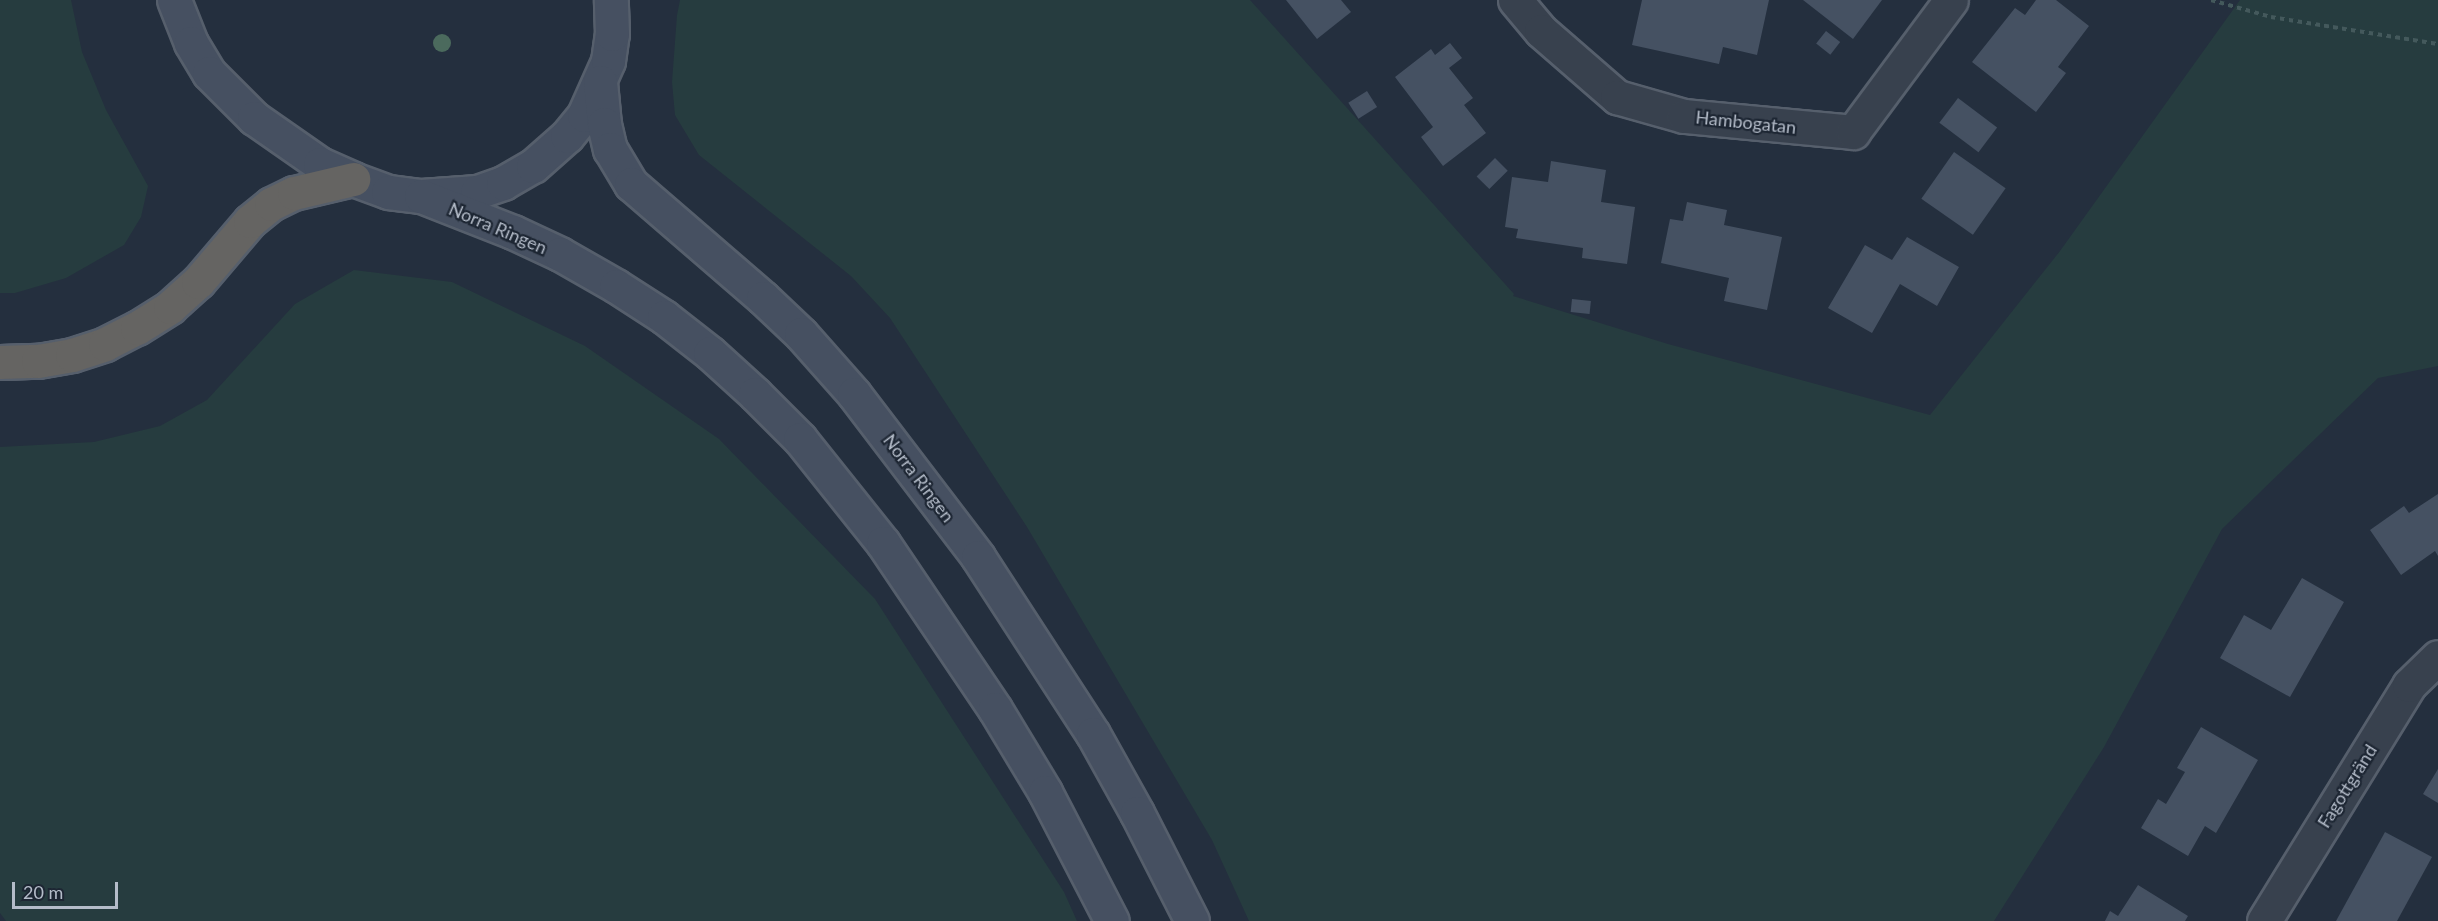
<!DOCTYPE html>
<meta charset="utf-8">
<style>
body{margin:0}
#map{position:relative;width:2438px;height:921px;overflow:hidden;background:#242f3e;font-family:Lato,sans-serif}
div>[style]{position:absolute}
.green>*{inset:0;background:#263c3f}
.building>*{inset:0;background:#455162;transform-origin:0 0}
.path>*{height:4px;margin-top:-2px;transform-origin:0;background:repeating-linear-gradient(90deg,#44595c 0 4.5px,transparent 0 9px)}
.roads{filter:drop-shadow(2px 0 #565f6c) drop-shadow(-2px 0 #565f6c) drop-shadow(0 2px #565f6c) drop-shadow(0 -2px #565f6c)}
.minor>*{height:33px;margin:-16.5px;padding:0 16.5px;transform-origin:16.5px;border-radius:16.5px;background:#38414e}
.secondary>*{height:33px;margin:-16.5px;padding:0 16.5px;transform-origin:16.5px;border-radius:16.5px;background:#465061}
.trunk>*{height:33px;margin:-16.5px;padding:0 16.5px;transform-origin:16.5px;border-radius:16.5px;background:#656462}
.trees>*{width:18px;height:18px;margin:-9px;border-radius:50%;background:#4b6a5d}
span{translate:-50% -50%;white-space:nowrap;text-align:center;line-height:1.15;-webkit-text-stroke:4.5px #1d2633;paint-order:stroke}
.street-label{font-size:18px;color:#b4bcc9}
.scale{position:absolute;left:12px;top:882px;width:106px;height:27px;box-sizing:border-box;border:3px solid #b4bcc9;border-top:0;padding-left:8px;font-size:18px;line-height:21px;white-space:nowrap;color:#b4bcc9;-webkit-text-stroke:4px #1d2633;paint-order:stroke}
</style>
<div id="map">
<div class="green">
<i style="clip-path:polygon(0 0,71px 0,82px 52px,106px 110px,148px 186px,141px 217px,124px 245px,66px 278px,15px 293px,0 293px)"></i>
<i style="clip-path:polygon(680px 0,1250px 0,1514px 294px,1513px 296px,1668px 344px,1930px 415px,2060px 251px,2240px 0,2438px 0,2438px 366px,2378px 378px,2222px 529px,2104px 747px,1994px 921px,1249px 921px,1212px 840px,1027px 527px,890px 318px,851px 276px,699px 155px,675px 115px,672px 82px,677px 15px)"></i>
<i style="clip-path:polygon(354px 270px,452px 282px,585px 346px,719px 439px,875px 599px,1064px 892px,1077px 921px,6px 921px,0 913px,0 447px,94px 442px,160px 426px,207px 400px,295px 304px)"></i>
</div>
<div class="building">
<i style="clip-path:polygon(1286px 0,1341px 0,1351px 12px,1317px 39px)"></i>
<i style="clip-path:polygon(1642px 0,1769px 0,1757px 55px,1723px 47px,1719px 64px,1632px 45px)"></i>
<i style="clip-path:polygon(1803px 0,1882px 0,1853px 39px)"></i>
<i style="clip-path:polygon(2036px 0,2056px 0,2089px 26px,2058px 67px,2066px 73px,2036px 112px,1972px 62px,2015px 8px,2025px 15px)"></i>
<i style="left:1826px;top:31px;width:18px;height:16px;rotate:38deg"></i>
<i style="clip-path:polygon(1450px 43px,1462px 58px,1449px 68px,1473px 98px,1464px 105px,1486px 133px,1443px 166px,1421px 137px,1433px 127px,1395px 77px,1431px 49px,1435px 55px)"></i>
<i style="left:1367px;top:91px;width:19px;height:22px;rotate:58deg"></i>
<i style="left:1958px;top:98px;width:49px;height:31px;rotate:37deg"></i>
<i style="left:1954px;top:152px;width:63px;height:57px;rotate:35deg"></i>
<i style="left:1495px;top:158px;width:18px;height:26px;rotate:45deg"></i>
<i style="clip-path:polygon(1551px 161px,1606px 170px,1601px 202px,1635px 207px,1627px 264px,1582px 258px,1583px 248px,1516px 238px,1518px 229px,1505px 227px,1512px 177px,1548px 182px)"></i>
<i style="clip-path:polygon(1687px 202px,1727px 210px,1724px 225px,1782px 237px,1767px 310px,1724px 301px,1729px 278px,1661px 263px,1670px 219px,1683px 221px)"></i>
<i style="clip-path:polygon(1907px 237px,1959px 267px,1937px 306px,1900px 284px,1872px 333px,1828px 308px,1865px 245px,1892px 260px)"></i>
<i style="left:1572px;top:299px;width:19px;height:13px;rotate:6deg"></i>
<i style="clip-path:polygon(2438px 494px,2438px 556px,2435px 551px,2401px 575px,2370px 530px,2404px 506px,2409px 513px)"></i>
<i style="clip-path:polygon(2302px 578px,2344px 602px,2290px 697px,2220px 658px,2244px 615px,2271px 630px)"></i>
<i style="clip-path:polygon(2201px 727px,2258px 760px,2216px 833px,2205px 826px,2188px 856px,2141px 828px,2158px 799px,2166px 804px,2185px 772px,2177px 768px)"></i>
<i style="clip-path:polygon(2438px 769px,2438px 803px,2423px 794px)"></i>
<i style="clip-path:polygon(2385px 832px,2432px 857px,2397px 921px,2336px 921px)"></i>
<i style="clip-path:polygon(2138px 885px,2188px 916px,2185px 921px,2105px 921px,2110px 911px,2118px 916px)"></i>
</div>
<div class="path">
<i style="left:2211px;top:0;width:62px;rotate:15.8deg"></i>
<i style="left:2271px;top:17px;width:169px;rotate:9.2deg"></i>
</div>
<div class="roads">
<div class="minor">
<i style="left:1515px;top:0;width:40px;rotate:50deg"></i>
<i style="left:1541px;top:31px;width:101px;rotate:41deg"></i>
<i style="left:1617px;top:97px;width:70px;rotate:15.8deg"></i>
<i style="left:1684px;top:116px;width:170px;rotate:5.4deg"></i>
<i style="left:1853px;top:132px;width:164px;rotate:-53.4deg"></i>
<i style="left:2264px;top:921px;width:277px;rotate:-58.4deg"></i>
<i style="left:2409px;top:685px;width:40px;rotate:-44deg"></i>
</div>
<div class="secondary">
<i style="left:174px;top:0;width:46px;rotate:68.4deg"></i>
<i style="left:191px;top:43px;width:35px;rotate:59deg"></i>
<i style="left:209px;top:73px;width:64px;rotate:45deg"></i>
<i style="left:254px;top:118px;width:80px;rotate:34.9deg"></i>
<i style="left:320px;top:164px;width:36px;rotate:24deg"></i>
<i style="left:353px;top:179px;width:37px;rotate:20deg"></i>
<i style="left:388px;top:192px;width:33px;rotate:7deg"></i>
<i style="left:421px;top:196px;width:56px;rotate:-4.1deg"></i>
<i style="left:477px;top:192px;width:28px;rotate:-19deg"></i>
<i style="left:503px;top:183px;width:34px;rotate:-30deg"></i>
<i style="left:533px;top:166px;width:45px;rotate:-41.4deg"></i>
<i style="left:567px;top:136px;width:27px;rotate:-51deg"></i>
<i style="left:584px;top:115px;width:59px;rotate:-66deg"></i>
<i style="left:608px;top:61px;width:27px;rotate:-82deg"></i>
<i style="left:612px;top:34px;width:34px;rotate:-92deg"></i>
<i style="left:600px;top:82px;width:42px;rotate:84.6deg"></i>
<i style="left:604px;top:124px;width:26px;rotate:77deg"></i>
<i style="left:610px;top:149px;width:41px;rotate:59deg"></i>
<i style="left:631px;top:184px;width:174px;rotate:40.8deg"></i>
<i style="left:763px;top:298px;width:52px;rotate:43.5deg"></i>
<i style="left:801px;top:334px;width:80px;rotate:48.5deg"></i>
<i style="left:854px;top:394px;width:205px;rotate:52.7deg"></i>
<i style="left:978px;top:557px;width:211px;rotate:57deg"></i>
<i style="left:1093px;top:734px;width:90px;rotate:60.9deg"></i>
<i style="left:1137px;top:813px;width:121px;rotate:63deg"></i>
<i style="left:421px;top:196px;width:99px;rotate:21.4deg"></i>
<i style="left:513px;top:232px;width:52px;rotate:25.1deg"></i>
<i style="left:560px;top:254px;width:64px;rotate:29.7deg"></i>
<i style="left:616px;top:286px;width:57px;rotate:32.9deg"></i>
<i style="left:664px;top:317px;width:58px;rotate:38deg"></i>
<i style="left:710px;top:353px;width:61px;rotate:42.3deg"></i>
<i style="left:755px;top:394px;width:64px;rotate:45deg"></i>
<i style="left:800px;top:439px;width:133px;rotate:51.4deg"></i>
<i style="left:883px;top:543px;width:200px;rotate:56deg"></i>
<i style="left:995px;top:709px;width:97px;rotate:58.9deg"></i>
<i style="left:1045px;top:792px;width:145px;rotate:62.6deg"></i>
</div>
<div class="trunk">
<i style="left:0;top:362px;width:38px;rotate:-2deg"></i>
<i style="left:38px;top:361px;width:35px;rotate:-10deg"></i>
<i style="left:72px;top:355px;width:35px;rotate:-18deg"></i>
<i style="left:105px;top:344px;width:36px;rotate:-27deg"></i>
<i style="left:137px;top:328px;width:39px;rotate:-32deg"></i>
<i style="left:170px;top:307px;width:38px;rotate:-42deg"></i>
<i style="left:198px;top:282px;width:80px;rotate:-49.6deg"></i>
<i style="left:250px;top:221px;width:27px;rotate:-39deg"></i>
<i style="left:271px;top:204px;width:25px;rotate:-26deg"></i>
<i style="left:294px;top:193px;width:61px;rotate:-13.3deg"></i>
</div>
</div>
<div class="trees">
<i style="left:442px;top:43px"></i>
</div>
<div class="street-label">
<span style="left:1746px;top:122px;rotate:6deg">Hambogatan</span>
<span style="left:498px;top:228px;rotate:23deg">Norra Ringen</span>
<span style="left:919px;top:478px;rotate:53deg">Norra Ringen</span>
<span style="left:2347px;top:786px;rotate:-58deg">Fagottgränd</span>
</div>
<div class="scale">20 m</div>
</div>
